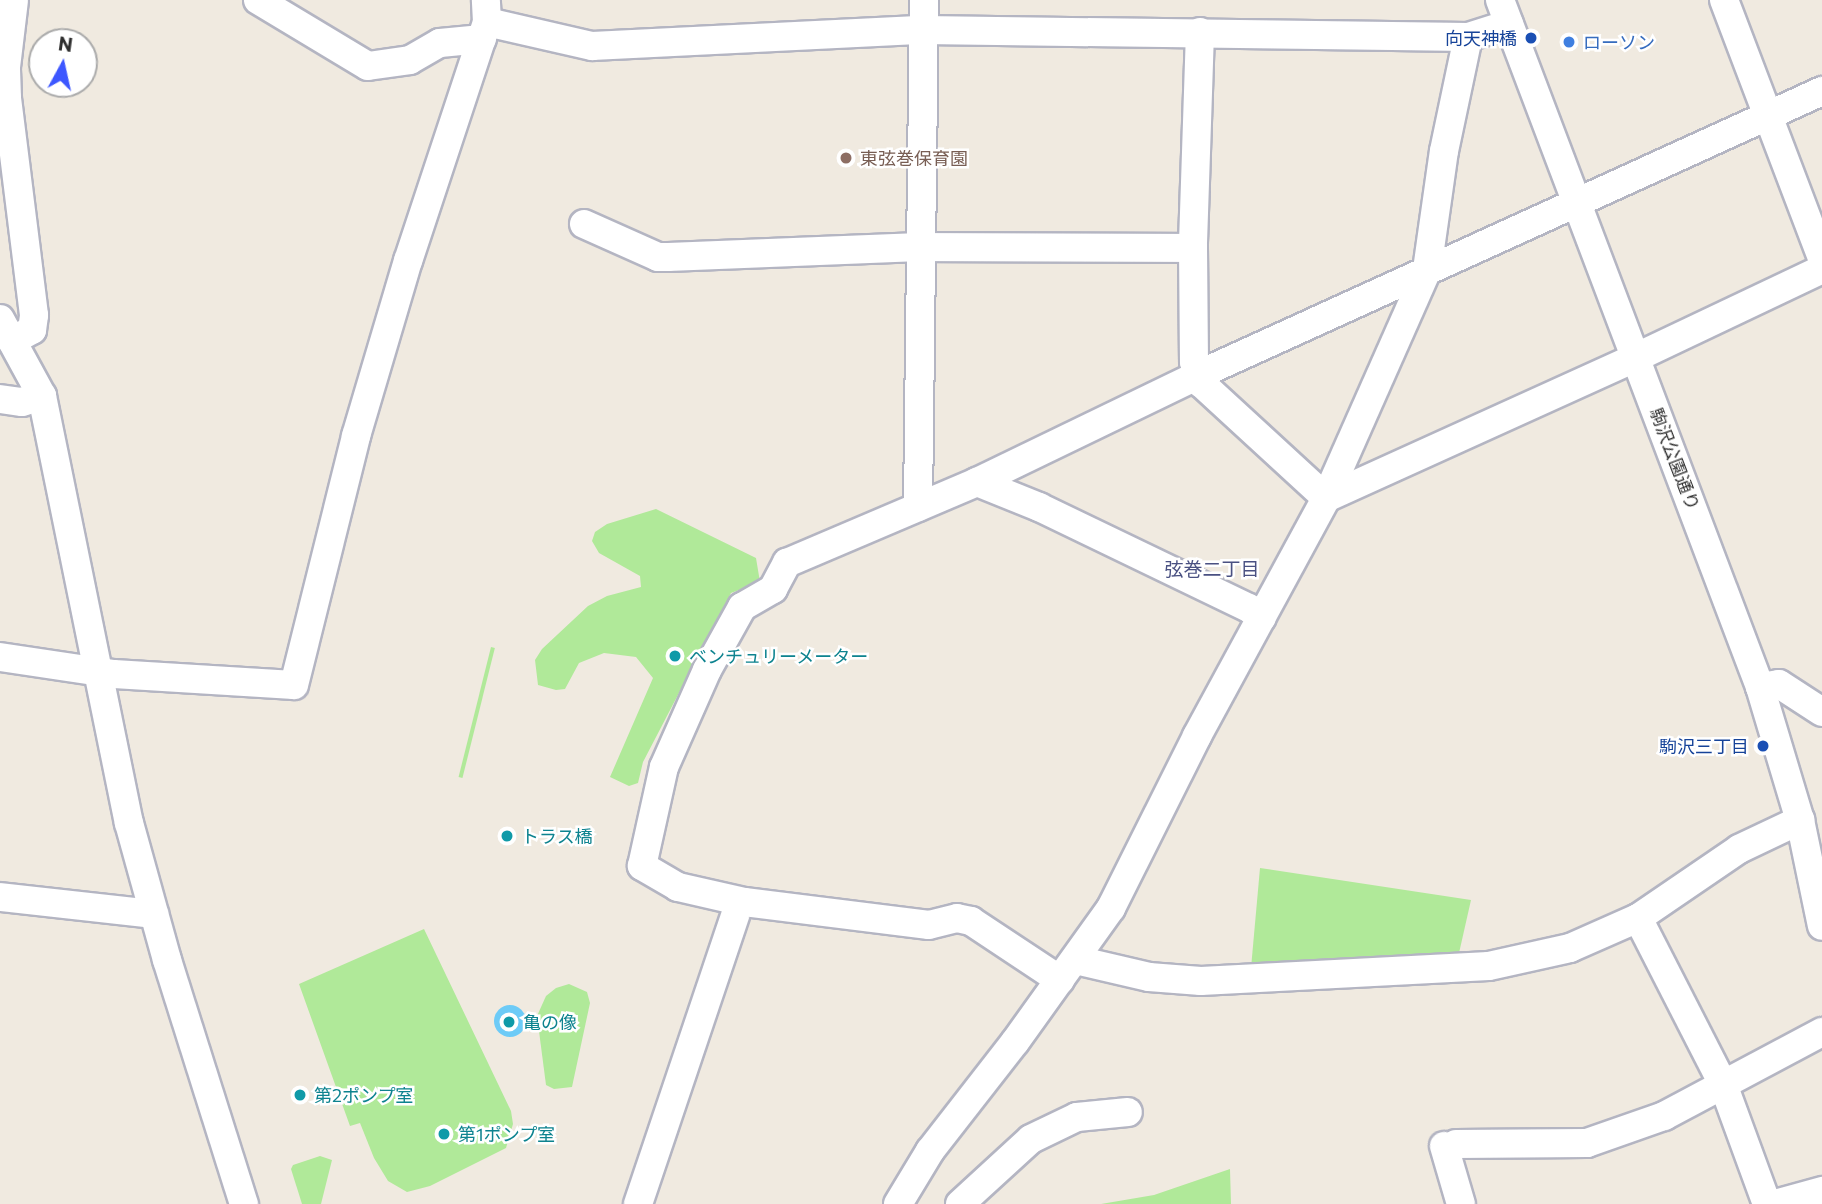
<!DOCTYPE html>
<meta charset="utf-8">
<style>
body{margin:0}
#map{position:relative;width:1822px;height:1204px;overflow:hidden;background:#f0eae0;font-family:Commissioner,"Noto Sans JP",sans-serif}
div>[style]{position:absolute}
.green>*{inset:0;background:#b0e999;transform-origin:0 0}
.water>*{inset:0;background:#6dcbf7}
.round{border-radius:50%}
.roads{filter:drop-shadow(2px 0 #b4b5c2) drop-shadow(-2px 0 #b4b5c2) drop-shadow(0 2px #b4b5c2) drop-shadow(0 -2px #b4b5c2)}
.minor>*{height:28px;margin:-14px;padding:0 14px;transform-origin:14px;border-radius:14px;background:#fff}
.dots>*{width:19px;height:19px;translate:-50% -50%;box-sizing:border-box;border:4px solid #fff;border-radius:50%}
span{translate:-50% -50%;white-space:nowrap;text-align:center;line-height:1.15;-webkit-text-stroke:5px #fff;paint-order:stroke}
.transit-label{font-size:18px;color:#164399}
.right{translate:-100% -50%;text-align:right}
.shop-label{font-size:18px;color:#366cbe}
.left{translate:0 -50%;text-align:left}
.education-label{font-size:18px;color:#785e54}
.street-label{font-size:18px;color:#2e2e2e}
.culture-label{font-size:18px;color:#0d838f}
.neighbourhood-label{font-size:19px;color:#4a5182}
.north{position:absolute;left:28px;top:28px;width:70px;height:70px;box-sizing:border-box;background:#fff;border:2px solid #ababab;border-radius:50%;rotate:8deg;font-size:19px;font-weight:700;line-height:28px;text-align:center;color:#2e2e2e}
.north::after{content:'';display:block;margin:auto;width:24px;height:32px;background:#3d57ff;clip-path:polygon(50% 0,100% 100%,50% 72%,0 100%)}
</style>
<div id="map">
<div class="green">
<i style="clip-path:polygon(656px 509px,756px 558px,760px 582px,731px 593px,643px 762px,638px 783px,629px 786px,610px 777px,653px 678px,636px 657px,604px 653px,579px 663px,565px 689px,556px 690px,538px 685px,535px 660px,542px 649px,588px 606px,607px 596px,641px 587px,640px 576px,599px 553px,592px 541px,595px 532px,607px 524px)"></i>
<i style="left:491px;top:647px;width:4px;height:134px;rotate:14deg"></i>
<i style="clip-path:polygon(1260px 868px,1471px 900px,1457px 962px,1251px 968px)"></i>
<i style="clip-path:polygon(424px 929px,511px 1111px,513px 1124px,506px 1148px,430px 1186px,407px 1192px,388px 1181px,374px 1158px,360px 1123px,350px 1126px,299px 984px)"></i>
<i style="clip-path:polygon(569px 984px,587px 992px,590px 1003px,572px 1087px,554px 1089px,546px 1085px,537px 1016px,546px 996px,556px 988px)"></i>
<i style="clip-path:polygon(320px 1156px,332px 1160px,321px 1204px,302px 1204px,291px 1169px,293px 1165px)"></i>
<i style="clip-path:polygon(1230px 1169px,1231px 1204px,1101px 1204px,1154px 1195px)"></i>
</div>
<div class="water">
<i class="round" style="left:494px;top:1005px;width:32px;height:32px"></i>
</div>
<div class="roads">
<div class="minor">
<i style="left:258px;top:0;width:128px;rotate:31deg"></i>
<i style="left:368px;top:66px;width:42px;rotate:-8.1deg"></i>
<i style="left:410px;top:60px;width:34px;rotate:-30deg"></i>
<i style="left:440px;top:43px;width:42px;rotate:-5.4deg"></i>
<i style="left:1500px;top:0;width:735px;rotate:69.27deg"></i>
<i style="left:1760px;top:687px;width:139px;rotate:73.3deg"></i>
<i style="left:1800px;top:820px;width:108px;rotate:78.3deg"></i>
<i style="left:1724px;top:0;width:276px;rotate:69.2deg"></i>
<i style="left:487px;top:22px;width:108px;rotate:12.9deg"></i>
<i style="left:592px;top:46px;width:331px;rotate:-2.8deg"></i>
<i style="left:923px;top:30px;width:545px;rotate:0.74deg"></i>
<i style="left:1468px;top:37px;width:43px;rotate:-17.6deg"></i>
<i style="left:1200px;top:32px;width:216px;rotate:91.9deg"></i>
<i style="left:1193px;top:248px;width:114px;rotate:89.5deg"></i>
<i style="left:1194px;top:362px;width:14px;rotate:73deg"></i>
<i style="left:1198px;top:375px;width:9px;rotate:69deg"></i>
<i style="left:1201px;top:383px;width:170px;rotate:42.6deg"></i>
<i style="left:1326px;top:498px;width:341px;rotate:-24.4deg"></i>
<i style="left:1637px;top:357px;width:205px;rotate:-25.4deg"></i>
<i style="left:584px;top:224px;width:81px;rotate:24deg"></i>
<i style="left:658px;top:257px;width:10px"></i>
<i style="left:668px;top:257px;width:252px;rotate:-2.3deg"></i>
<i style="left:920px;top:247px;width:273px;rotate:0.2deg"></i>
<i style="left:0;top:319px;width:88px;rotate:61.4deg"></i>
<i style="left:42px;top:396px;width:436px;rotate:78.5deg"></i>
<i style="left:129px;top:823px;width:142px;rotate:74.5deg"></i>
<i style="left:167px;top:960px;width:256px;rotate:72.5deg"></i>
<i style="left:12px;top:341px;width:23px;rotate:-29deg"></i>
<i style="left:32px;top:330px;width:15px;rotate:-82deg"></i>
<i style="left:34px;top:315px;width:219px;rotate:-97.1deg"></i>
<i style="left:7px;top:98px;width:31px;rotate:-92deg"></i>
<i style="left:6px;top:67px;width:67px;rotate:-83.2deg"></i>
<i style="left:0;top:399px;width:22px;rotate:8deg"></i>
<i style="left:22px;top:402px;width:21px;rotate:-17deg"></i>
<i style="left:977px;top:482px;width:67px;rotate:22deg"></i>
<i style="left:1039px;top:507px;width:233px;rotate:25.7deg"></i>
<i style="left:1249px;top:608px;width:16px;rotate:38deg"></i>
<i style="left:918px;top:507px;width:507px;rotate:-89.32deg"></i>
<i style="left:0;top:657px;width:115px;rotate:8.5deg"></i>
<i style="left:114px;top:674px;width:180px;rotate:3.5deg"></i>
<i style="left:294px;top:685px;width:257px;rotate:-76deg"></i>
<i style="left:356px;top:436px;width:183px;rotate:-73.5deg"></i>
<i style="left:408px;top:261px;width:252px;rotate:-71.7deg"></i>
<i style="left:487px;top:22px;width:22px;rotate:-93deg"></i>
<i style="left:1760px;top:687px;width:19px;rotate:-9deg"></i>
<i style="left:1779px;top:684px;width:51px;rotate:33.1deg"></i>
<i style="left:0;top:897px;width:155px;rotate:6.3deg"></i>
<i style="left:1638px;top:918px;width:186px;rotate:62.9deg"></i>
<i style="left:1723px;top:1084px;width:128px;rotate:69.9deg"></i>
<i style="left:1076px;top:960px;width:75px;rotate:13.1deg"></i>
<i style="left:1149px;top:977px;width:52px;rotate:4.4deg"></i>
<i style="left:1201px;top:981px;width:288px;rotate:-3deg"></i>
<i style="left:1489px;top:966px;width:83px;rotate:-12.5deg"></i>
<i style="left:1570px;top:948px;width:74px;rotate:-23.8deg"></i>
<i style="left:1638px;top:918px;width:122px;rotate:-34.3deg"></i>
<i style="left:1739px;top:849px;width:68px;rotate:-25.4deg"></i>
<i style="left:1060px;top:980px;width:107px;rotate:-146.5deg"></i>
<i style="left:971px;top:921px;width:14px;rotate:-168deg"></i>
<i style="left:957px;top:918px;width:29px;rotate:166deg"></i>
<i style="left:929px;top:925px;width:186px;rotate:-172.9deg"></i>
<i style="left:744px;top:902px;width:68px;rotate:-167.2deg"></i>
<i style="left:678px;top:887px;width:42px;rotate:-149.7deg"></i>
<i style="left:642px;top:866px;width:101px;rotate:-77.5deg"></i>
<i style="left:664px;top:767px;width:106px;rotate:-66.1deg"></i>
<i style="left:707px;top:670px;width:72px;rotate:-60.9deg"></i>
<i style="left:742px;top:607px;width:36px;rotate:-30deg"></i>
<i style="left:773px;top:589px;width:30px;rotate:-62deg"></i>
<i style="left:787px;top:563px;width:207px;rotate:-23.1deg"></i>
<i style="left:977px;top:482px;width:246px;rotate:-25.8deg"></i>
<i style="left:1198px;top:375px;width:686px;rotate:-24.47deg"></i>
<i style="left:1456px;top:1144px;width:131px;rotate:-0.4deg"></i>
<i style="left:1587px;top:1143px;width:82px;rotate:-19.3deg"></i>
<i style="left:1664px;top:1116px;width:179px;rotate:-28deg"></i>
<i style="left:1444px;top:1146px;width:60px;rotate:73.7deg"></i>
<i style="left:638px;top:1204px;width:305px;rotate:-71.4deg"></i>
<i style="left:898px;top:1204px;width:62px;rotate:-58.9deg"></i>
<i style="left:930px;top:1151px;width:138px;rotate:-52.1deg"></i>
<i style="left:1015px;top:1042px;width:165px;rotate:-54.4deg"></i>
<i style="left:1111px;top:908px;width:192px;rotate:-63.4deg"></i>
<i style="left:1197px;top:736px;width:271px;rotate:-61.5deg"></i>
<i style="left:1326px;top:498px;width:249px;rotate:-66.1deg"></i>
<i style="left:1427px;top:270px;width:120px;rotate:-81.9deg"></i>
<i style="left:1444px;top:151px;width:116px;rotate:-78.1deg"></i>
<i style="left:960px;top:1204px;width:96px;rotate:-42.5deg"></i>
<i style="left:1031px;top:1139px;width:51px;rotate:-25.6deg"></i>
<i style="left:1077px;top:1117px;width:51px;rotate:-5.6deg"></i>
<i style="left:1775px;top:1204px;width:49px;rotate:-15.5deg"></i>
</div>
</div>
<div class="dots">
<i style="left:1531px;top:38px;background:#1a4fb4"></i>
<i style="left:1569px;top:42px;background:#3f7fe0"></i>
<i style="left:846px;top:158px;background:#8d6e63"></i>
<i style="left:675px;top:656px;background:#0f9aa8"></i>
<i style="left:1763px;top:746px;background:#1a4fb4"></i>
<i style="left:507px;top:836px;background:#0f9aa8"></i>
<i style="left:509px;top:1022px;background:#0f9aa8"></i>
<i style="left:300px;top:1095px;background:#0f9aa8"></i>
<i style="left:444px;top:1134px;background:#0f9aa8"></i>
</div>
<div class="transit-label">
<span class="right" style="left:1517px;top:38px">向天神橋</span>
<span class="right" style="left:1749px;top:746px">駒沢三丁目</span>
</div>
<div class="shop-label">
<span class="left" style="left:1583px;top:42px">ローソン</span>
</div>
<div class="education-label">
<span class="left" style="left:860px;top:158px">東弦巻保育園</span>
</div>
<div class="street-label">
<span style="left:1675px;top:459px;rotate:69deg">駒沢公園通り</span>
</div>
<div class="culture-label">
<span class="left" style="left:689px;top:656px">ベンチュリーメーター</span>
<span class="left" style="left:521px;top:836px">トラス橋</span>
<span class="left" style="left:523px;top:1022px">亀の像</span>
<span class="left" style="left:314px;top:1095px">第2ポンプ室</span>
<span class="left" style="left:458px;top:1134px">第1ポンプ室</span>
</div>
<div class="neighbourhood-label">
<span style="left:1212px;top:569px">弦巻二丁目</span>
</div>
<div class="north">N</div>
</div>
